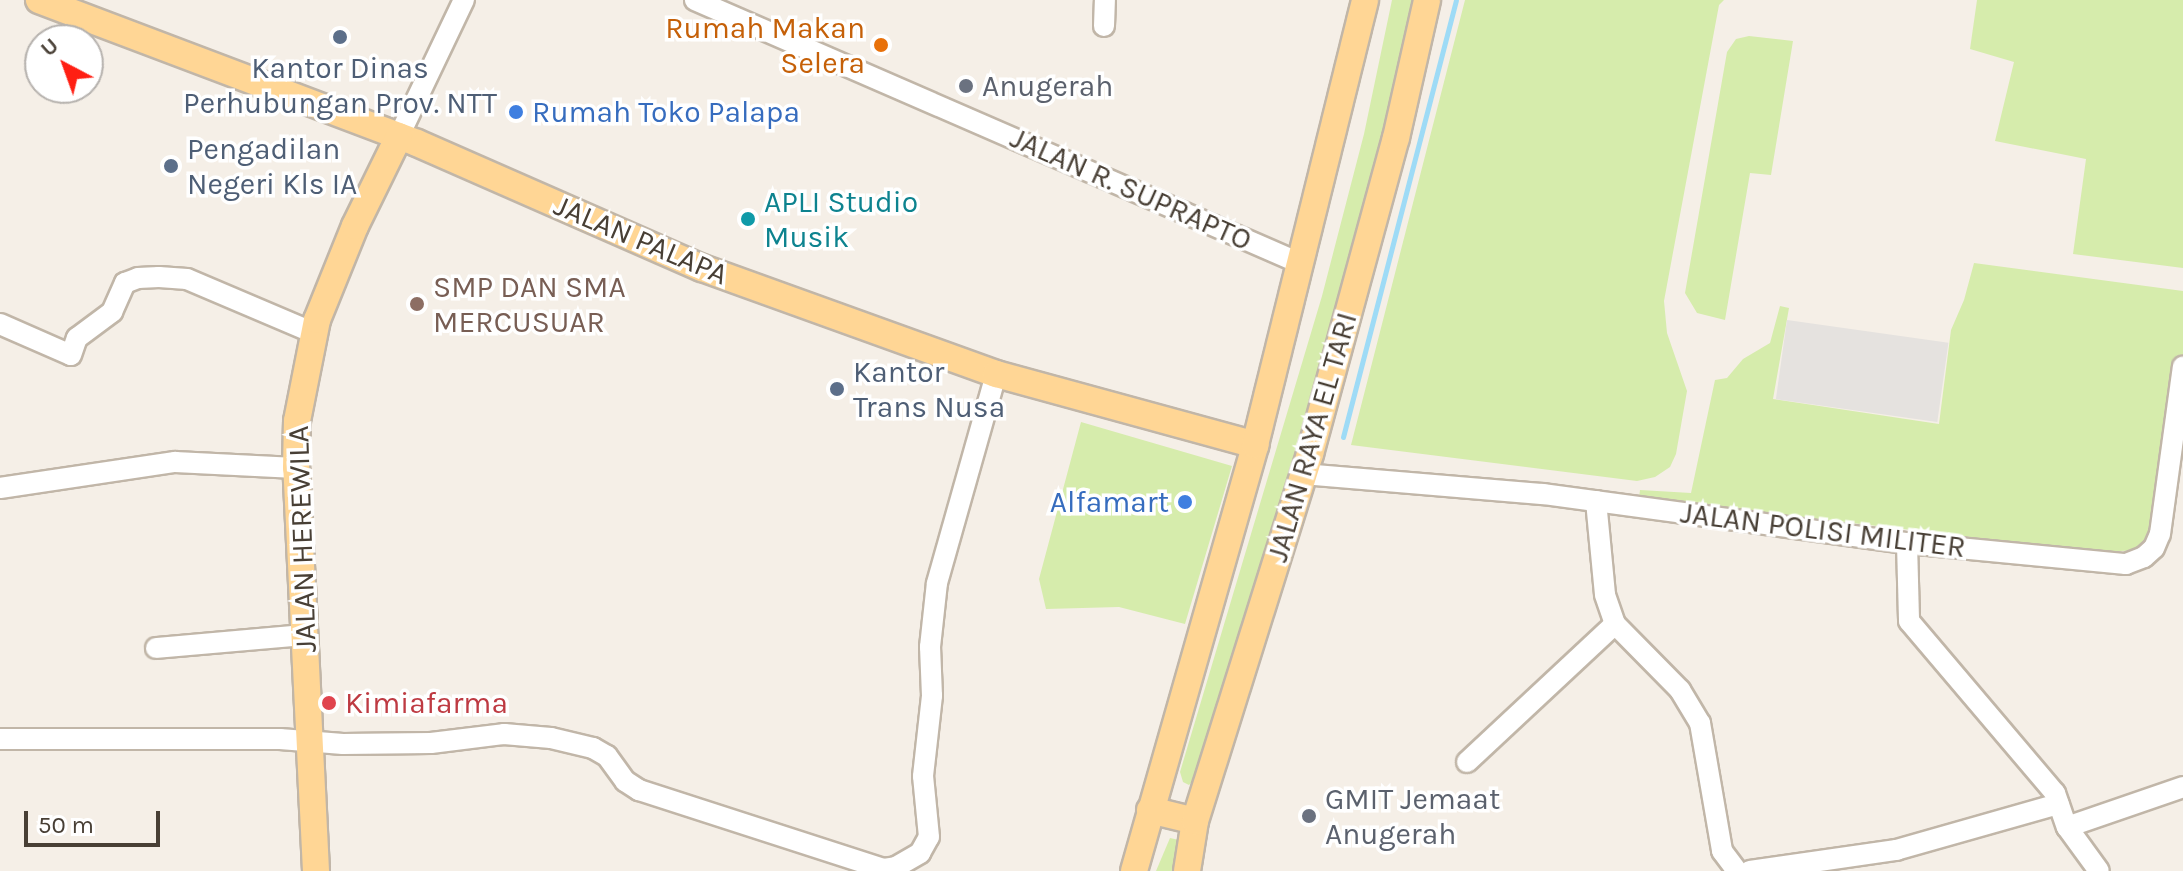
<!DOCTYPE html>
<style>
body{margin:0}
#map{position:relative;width:2183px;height:871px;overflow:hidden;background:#f5efe7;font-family:Karla,sans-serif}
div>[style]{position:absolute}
.green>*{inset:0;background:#d6ecac}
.parking>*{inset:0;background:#e5e2df;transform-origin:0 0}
.stream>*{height:5px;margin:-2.5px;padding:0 2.5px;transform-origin:2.5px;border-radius:2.5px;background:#9edbf6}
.roads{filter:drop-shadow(2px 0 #c1b6a8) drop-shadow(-2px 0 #c1b6a8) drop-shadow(0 2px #c1b6a8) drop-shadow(0 -2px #c1b6a8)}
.minor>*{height:20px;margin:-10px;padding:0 10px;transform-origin:10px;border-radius:10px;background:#fff}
.major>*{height:26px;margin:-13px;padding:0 13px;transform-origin:13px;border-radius:13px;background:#ffd695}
.dots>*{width:22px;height:22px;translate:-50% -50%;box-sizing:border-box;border:4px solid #fff;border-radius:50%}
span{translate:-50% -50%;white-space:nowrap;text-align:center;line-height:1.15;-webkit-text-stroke:7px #fff;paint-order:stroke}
.food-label{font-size:30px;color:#c56008}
.right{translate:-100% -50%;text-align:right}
.service-label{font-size:30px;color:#4e5e75}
.left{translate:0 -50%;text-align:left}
.worship-label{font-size:30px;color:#5b616d}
.shop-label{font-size:30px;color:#366cbe}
.street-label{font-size:30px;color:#483f35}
.culture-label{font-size:30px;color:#0d838f}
.education-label{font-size:30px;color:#785e54}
.health-label{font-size:30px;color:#be3a42}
.north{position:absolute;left:24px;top:24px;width:80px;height:80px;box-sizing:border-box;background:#fff;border:2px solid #b6b2ae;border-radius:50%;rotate:319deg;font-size:22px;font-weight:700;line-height:32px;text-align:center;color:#483f35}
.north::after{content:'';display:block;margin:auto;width:28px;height:36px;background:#ff1f13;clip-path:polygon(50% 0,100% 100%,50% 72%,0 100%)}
.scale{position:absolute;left:24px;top:811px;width:136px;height:36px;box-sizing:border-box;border:4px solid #483f35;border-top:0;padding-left:10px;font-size:24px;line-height:28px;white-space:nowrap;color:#483f35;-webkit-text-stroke:6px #fff;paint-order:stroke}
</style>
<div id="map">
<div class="green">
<i style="clip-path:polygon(1392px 0,1422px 0,1358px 270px,1197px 777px,1189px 785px,1183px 782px,1180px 772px,1322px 296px,1364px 134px)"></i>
<i style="clip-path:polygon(1465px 0,1724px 0,1719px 5px,1664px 301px,1667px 333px,1687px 391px,1676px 454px,1670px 467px,1655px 477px,1637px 481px,1351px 445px)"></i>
<i style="clip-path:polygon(1977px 0,2183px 0,2183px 268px,2073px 254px,2086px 159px,1995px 141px,2014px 62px,1970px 49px)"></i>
<i style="clip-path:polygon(1749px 36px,1793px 41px,1771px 175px,1750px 173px,1725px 320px,1697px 313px,1685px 293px,1727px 52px,1736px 39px)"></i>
<i style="clip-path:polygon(1974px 263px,2183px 291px,2183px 362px,2163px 524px,2142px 550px,2098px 552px,1639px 498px,1640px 490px,1691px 493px,1715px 380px,1727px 378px,1743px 359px,1770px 343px,1780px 306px,1789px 308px,1773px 399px,1939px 424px,1951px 330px,1964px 300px)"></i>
<i style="clip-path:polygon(1081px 422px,1232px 466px,1185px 624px,1119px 607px,1046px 609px,1039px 579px)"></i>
<i style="clip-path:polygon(1170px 838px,1188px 842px,1189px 871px,1156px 871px)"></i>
</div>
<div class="parking">
<i style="left:1787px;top:320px;width:163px;height:80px;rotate:8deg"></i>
</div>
<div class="stream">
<i style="left:1343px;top:437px;width:451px;rotate:-75.5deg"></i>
</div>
<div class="roads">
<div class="minor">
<i style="left:695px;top:0;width:662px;rotate:23.51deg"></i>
<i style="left:1104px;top:26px;width:26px;rotate:-88deg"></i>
<i style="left:399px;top:136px;width:151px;rotate:-64.5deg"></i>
<i style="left:0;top:324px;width:77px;rotate:23.6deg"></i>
<i style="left:71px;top:355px;width:18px;rotate:-71deg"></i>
<i style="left:77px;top:338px;width:44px;rotate:-36.6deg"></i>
<i style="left:112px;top:312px;width:32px;rotate:-66deg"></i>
<i style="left:125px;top:283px;width:14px;rotate:-21deg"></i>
<i style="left:138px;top:278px;width:21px;rotate:-3deg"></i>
<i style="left:159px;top:277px;width:28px;rotate:4deg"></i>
<i style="left:187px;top:279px;width:138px;rotate:23deg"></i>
<i style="left:1304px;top:474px;width:240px;rotate:4.8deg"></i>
<i style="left:1543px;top:494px;width:367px;rotate:7.7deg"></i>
<i style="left:1907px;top:543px;width:220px;rotate:5.5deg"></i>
<i style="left:2126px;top:564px;width:19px;rotate:-21deg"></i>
<i style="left:2144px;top:557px;width:13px;rotate:-42deg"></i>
<i style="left:2154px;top:548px;width:15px;rotate:-67deg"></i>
<i style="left:2160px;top:534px;width:169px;rotate:-82.2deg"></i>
<i style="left:0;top:488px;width:177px;rotate:-8.5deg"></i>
<i style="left:175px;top:462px;width:121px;rotate:2.8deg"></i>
<i style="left:1596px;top:501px;width:94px;rotate:84.5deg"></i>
<i style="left:1605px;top:595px;width:31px;rotate:71deg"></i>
<i style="left:1615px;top:624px;width:93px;rotate:45.4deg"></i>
<i style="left:1680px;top:690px;width:39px;rotate:59deg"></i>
<i style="left:1700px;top:723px;width:130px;rotate:80.2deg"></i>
<i style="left:1722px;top:851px;width:25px;rotate:53deg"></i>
<i style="left:1907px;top:543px;width:78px;rotate:88.5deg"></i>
<i style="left:1909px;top:621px;width:226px;rotate:49.7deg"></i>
<i style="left:2055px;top:793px;width:36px;rotate:71deg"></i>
<i style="left:2067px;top:827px;width:54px;rotate:54deg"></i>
<i style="left:156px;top:648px;width:150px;rotate:-5deg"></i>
<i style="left:0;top:739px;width:280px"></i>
<i style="left:280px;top:739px;width:63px;rotate:4.5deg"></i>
<i style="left:343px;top:744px;width:88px;rotate:-0.7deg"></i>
<i style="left:431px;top:743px;width:74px;rotate:-7deg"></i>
<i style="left:504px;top:734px;width:47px;rotate:4.9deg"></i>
<i style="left:551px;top:738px;width:43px;rotate:13.4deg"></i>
<i style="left:593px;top:748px;width:16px;rotate:30deg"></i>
<i style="left:607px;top:756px;width:31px;rotate:54deg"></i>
<i style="left:625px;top:781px;width:17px;rotate:33deg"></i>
<i style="left:639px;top:790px;width:257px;rotate:17.9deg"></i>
<i style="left:884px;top:869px;width:12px;rotate:-9deg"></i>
<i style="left:896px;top:867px;width:28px;rotate:-30deg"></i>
<i style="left:920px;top:853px;width:18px;rotate:-61deg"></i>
<i style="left:929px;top:837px;width:61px;rotate:-95.6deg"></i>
<i style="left:923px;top:776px;width:81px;rotate:-83.6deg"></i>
<i style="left:932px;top:696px;width:49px;rotate:-92.3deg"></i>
<i style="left:930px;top:647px;width:64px;rotate:-83.8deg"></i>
<i style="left:937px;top:583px;width:217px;rotate:-74.2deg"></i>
<i style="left:1467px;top:762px;width:202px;rotate:-43deg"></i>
<i style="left:2067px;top:827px;width:123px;rotate:-19deg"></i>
<i style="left:1750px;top:871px;width:148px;rotate:-8.2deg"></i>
<i style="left:1896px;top:850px;width:169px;rotate:-15.8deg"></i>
</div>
<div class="major">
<i style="left:39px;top:0;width:404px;rotate:20.7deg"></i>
<i style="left:417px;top:143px;width:311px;rotate:23.7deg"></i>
<i style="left:702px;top:268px;width:313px;rotate:19.8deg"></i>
<i style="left:996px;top:374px;width:269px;rotate:15.3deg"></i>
<i style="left:1150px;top:810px;width:46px;rotate:13.7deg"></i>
<i style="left:316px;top:871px;width:403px;rotate:-92.8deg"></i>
<i style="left:296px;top:468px;width:47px;rotate:-88.8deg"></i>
<i style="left:297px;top:421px;width:103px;rotate:-78.8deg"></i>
<i style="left:317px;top:320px;width:101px;rotate:-68deg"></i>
<i style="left:355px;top:226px;width:100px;rotate:-63.9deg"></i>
<i style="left:1134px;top:871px;width:443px;rotate:-74.1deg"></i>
<i style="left:1255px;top:445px;width:458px;rotate:-76.1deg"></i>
<i style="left:1187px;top:871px;width:51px;rotate:-80.9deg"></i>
<i style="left:1195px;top:821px;width:385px;rotate:-72.6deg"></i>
<i style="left:1310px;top:454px;width:327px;rotate:-74.8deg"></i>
<i style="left:1396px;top:138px;width:141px;rotate:-77.3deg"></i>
</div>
</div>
<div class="dots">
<i style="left:340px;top:37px;background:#5c6f8a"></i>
<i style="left:881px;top:45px;background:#e8710a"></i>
<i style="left:966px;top:86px;background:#6b7280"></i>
<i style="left:516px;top:112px;background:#3f7fe0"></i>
<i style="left:171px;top:166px;background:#5c6f8a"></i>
<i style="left:748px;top:219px;background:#0f9aa8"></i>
<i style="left:417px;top:304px;background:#8d6e63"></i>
<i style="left:837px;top:389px;background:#5c6f8a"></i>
<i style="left:1185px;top:502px;background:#3f7fe0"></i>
<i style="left:329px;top:703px;background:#e0444e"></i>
<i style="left:1309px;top:816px;background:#6b7280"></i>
</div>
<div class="food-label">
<span class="right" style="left:865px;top:45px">Rumah Makan<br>Selera</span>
</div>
<div class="service-label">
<span style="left:340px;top:85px">Kantor Dinas<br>Perhubungan Prov. NTT</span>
<span class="left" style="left:187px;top:166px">Pengadilan<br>Negeri Kls IA</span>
<span class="left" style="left:853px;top:389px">Kantor<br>Trans Nusa</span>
</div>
<div class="worship-label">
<span class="left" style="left:982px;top:86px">Anugerah</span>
<span class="left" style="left:1325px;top:816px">GMIT Jemaat<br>Anugerah</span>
</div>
<div class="shop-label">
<span class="left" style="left:532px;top:112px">Rumah Toko Palapa</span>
<span class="right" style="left:1169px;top:502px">Alfamart</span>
</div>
<div class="street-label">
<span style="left:1131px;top:189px;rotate:24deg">JALAN R. SUPRAPTO</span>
<span style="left:641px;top:240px;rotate:23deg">JALAN PALAPA</span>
<span style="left:1312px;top:437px;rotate:-74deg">JALAN RAYA EL TARI</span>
<span style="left:1823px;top:530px;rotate:7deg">JALAN POLISI MILITER</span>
<span style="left:302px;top:539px;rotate:-92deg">JALAN HEREWILA</span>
</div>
<div class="culture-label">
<span class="left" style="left:764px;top:219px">APLI Studio<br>Musik</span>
</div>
<div class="education-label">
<span class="left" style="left:433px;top:304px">SMP DAN SMA<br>MERCUSUAR</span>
</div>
<div class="health-label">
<span class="left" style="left:345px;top:703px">Kimiafarma</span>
</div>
<div class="north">U</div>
<div class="scale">50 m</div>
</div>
